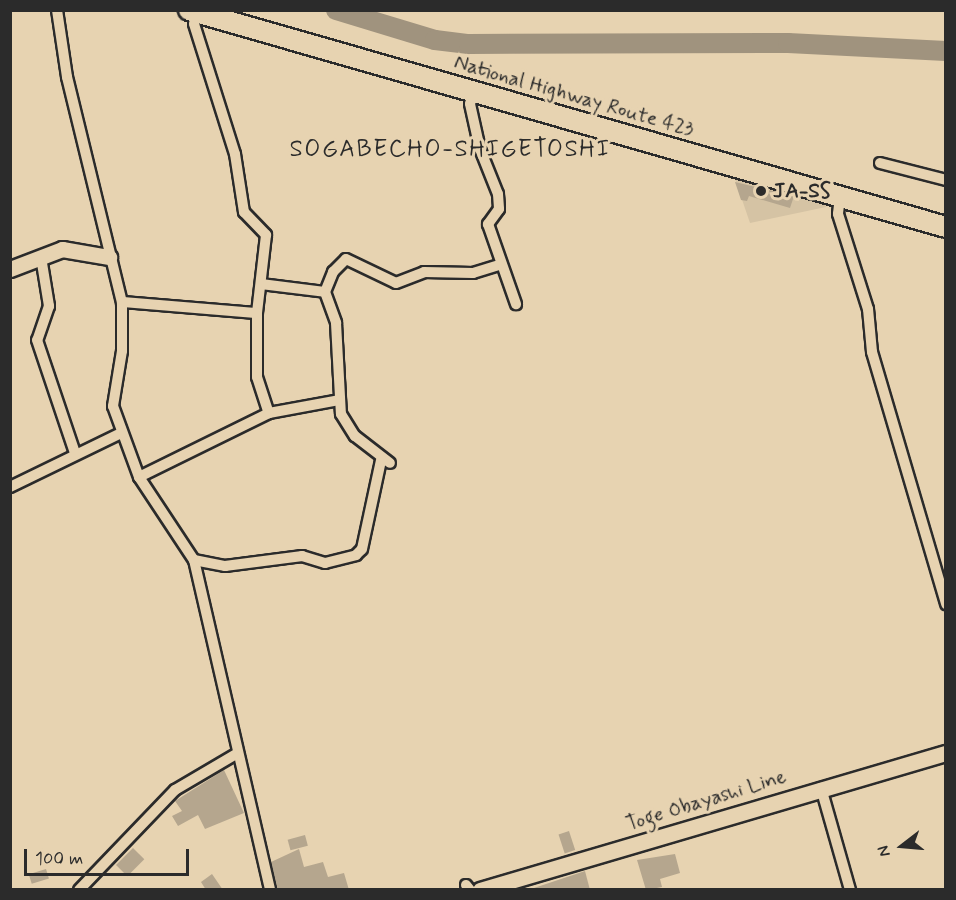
<!DOCTYPE html>
<style>
body{margin:0}
#map{position:relative;width:956px;height:900px;overflow:hidden;background:#e7d3b1;font-family:Mynerve,sans-serif}
div>[style]{position:absolute}
.built>*{inset:0;background:#d5c3a4}
.river>*{height:20px;margin:-10px;padding:0 10px;transform-origin:10px;border-radius:10px;background:#a0937e}
.building>*{inset:0;background:#b5a68e;transform-origin:0 0}
.roads{filter:drop-shadow(2px 0 #2b2b2b) drop-shadow(-2px 0 #2b2b2b) drop-shadow(0 2px #2b2b2b) drop-shadow(0 -2px #2b2b2b)}
.street>*{height:10px;margin:-5px;padding:0 5px;transform-origin:5px;border-radius:5px;background:#e7d3b1}
.secondary>*{height:15px;margin:-7.5px;padding:0 7.5px;transform-origin:7.5px;border-radius:7.5px;background:#e7d3b1}
.highway>*{height:20px;margin:-10px;padding:0 10px;transform-origin:10px;border-radius:10px;background:#e7d3b1}
.dots>*{width:16px;height:16px;translate:-50% -50%;box-sizing:border-box;border:3px solid #e7d3b1;border-radius:50%}
span{translate:-50% -50%;white-space:nowrap;text-align:center;line-height:1.15;-webkit-text-stroke:6px #e7d3b1;paint-order:stroke}
.street-label{font-size:21px;color:#2b2b2b}
.poi-label{font-size:21px;color:#2b2b2b;font-weight:700}
.left{translate:0 -50%;text-align:left}
.quarter-label{font-size:24px;color:#2b2b2b;letter-spacing:1.5px}
.frame{position:absolute;inset:0;border:12px solid #2b2b2b;pointer-events:none}
.north{position:absolute;left:872px;top:816px;width:60px;height:60px;-webkit-text-stroke:4px #e7d3b1;paint-order:stroke;rotate:254deg;font-size:16px;font-weight:700;line-height:24px;text-align:center;color:#2b2b2b}
.north::after{content:'';display:block;margin:auto;width:21px;height:27px;background:#2b2b2b;clip-path:polygon(50% 0,100% 100%,50% 72%,0 100%)}
.scale{position:absolute;left:24px;top:849px;width:165px;height:27px;box-sizing:border-box;border:3px solid #2b2b2b;border-top:0;padding-left:8px;font-size:18px;line-height:21px;white-space:nowrap;color:#2b2b2b;-webkit-text-stroke:4px #e7d3b1;paint-order:stroke}
</style>
<div id="map">
<div class="built">
<i style="clip-path:polygon(734px 176px,827px 203px,826px 207px,750px 223px)"></i>
</div>
<div class="river">
<i style="left:336px;top:10px;width:103px;rotate:16.9deg"></i>
<i style="left:435px;top:40px;width:34px;rotate:7deg"></i>
<i style="left:469px;top:44px;width:319px;rotate:-0.2deg"></i>
<i style="left:788px;top:43px;width:158px;rotate:2.9deg"></i>
</div>
<div class="building">
<i style="clip-path:polygon(735px 182px,794px 196px,790px 208px,749px 196px,747px 201px,741px 200px)"></i>
<i style="clip-path:polygon(224px 770px,244px 813px,205px 829px,198px 815px,178px 826px,172px 816px,182px 811px,175px 801px)"></i>
<i style="left:569px;top:831px;width:20px;height:11px;rotate:72deg"></i>
<i style="left:305px;top:835px;width:11px;height:18px;rotate:75deg"></i>
<i style="left:133px;top:848px;width:16px;height:24px;rotate:45deg"></i>
<i style="clip-path:polygon(299px 849px,304px 867px,323px 862px,328px 877px,344px 873px,349px 890px,278px 890px,271px 862px)"></i>
<i style="clip-path:polygon(675px 854px,680px 873px,660px 879px,662px 887px,646px 890px,637px 860px)"></i>
<i style="left:46px;top:869px;width:10px;height:18px;rotate:73deg"></i>
<i style="clip-path:polygon(585px 871px,590px 890px,534px 890px,534px 888px)"></i>
<i style="clip-path:polygon(212px 874px,223px 890px,206px 890px,201px 882px)"></i>
</div>
<div class="roads">
<div class="street">
<i style="left:57px;top:10px;width:68px;rotate:81.5deg"></i>
<i style="left:67px;top:77px;width:232px;rotate:76.3deg"></i>
<i style="left:122px;top:302px;width:49px;rotate:90deg"></i>
<i style="left:122px;top:351px;width:56px;rotate:99.3deg"></i>
<i style="left:113px;top:406px;width:76px;rotate:69.9deg"></i>
<i style="left:139px;top:477px;width:100px;rotate:56.5deg"></i>
<i style="left:194px;top:560px;width:339px;rotate:77deg"></i>
<i style="left:197px;top:13px;width:11px;rotate:105deg"></i>
<i style="left:194px;top:24px;width:136px;rotate:72.5deg"></i>
<i style="left:235px;top:154px;width:59px;rotate:81.2deg"></i>
<i style="left:244px;top:212px;width:32px;rotate:46deg"></i>
<i style="left:266px;top:235px;width:79px;rotate:96.6deg"></i>
<i style="left:257px;top:313px;width:64px;rotate:90deg"></i>
<i style="left:257px;top:377px;width:38px;rotate:72deg"></i>
<i style="left:473px;top:92px;width:12px;rotate:104deg"></i>
<i style="left:470px;top:104px;width:46px;rotate:77.5deg"></i>
<i style="left:480px;top:149px;width:48px;rotate:68.2deg"></i>
<i style="left:498px;top:194px;width:15px;rotate:86deg"></i>
<i style="left:499px;top:209px;width:19px;rotate:126deg"></i>
<i style="left:488px;top:224px;width:85px;rotate:70.7deg"></i>
<i style="left:880px;top:163px;width:68px;rotate:14.4deg"></i>
<i style="left:840px;top:197px;width:17px;rotate:97deg"></i>
<i style="left:838px;top:214px;width:100px;rotate:72.5deg"></i>
<i style="left:868px;top:309px;width:43px;rotate:84.7deg"></i>
<i style="left:872px;top:352px;width:263px;rotate:73.6deg"></i>
<i style="left:41px;top:257px;width:50px;rotate:80.7deg"></i>
<i style="left:49px;top:306px;width:36px;rotate:109deg"></i>
<i style="left:37px;top:340px;width:119px;rotate:71.4deg"></i>
<i style="left:261px;top:284px;width:64px;rotate:7.1deg"></i>
<i style="left:325px;top:292px;width:33px;rotate:70deg"></i>
<i style="left:336px;top:323px;width:91px;rotate:86.9deg"></i>
<i style="left:341px;top:414px;width:26px;rotate:58deg"></i>
<i style="left:355px;top:436px;width:44px;rotate:37.6deg"></i>
<i style="left:325px;top:292px;width:22px;rotate:-68deg"></i>
<i style="left:333px;top:272px;width:18px;rotate:-45deg"></i>
<i style="left:346px;top:259px;width:55px;rotate:25.6deg"></i>
<i style="left:396px;top:283px;width:30px;rotate:-21deg"></i>
<i style="left:424px;top:272px;width:49px;rotate:1.2deg"></i>
<i style="left:473px;top:273px;width:28px;rotate:-17deg"></i>
<i style="left:122px;top:302px;width:135px;rotate:4.7deg"></i>
<i style="left:139px;top:477px;width:145px;rotate:-26.2deg"></i>
<i style="left:269px;top:413px;width:71px;rotate:-10.5deg"></i>
<i style="left:10px;top:487px;width:123px;rotate:-25.9deg"></i>
<i style="left:194px;top:560px;width:32px;rotate:11deg"></i>
<i style="left:225px;top:566px;width:78px;rotate:-7.4deg"></i>
<i style="left:302px;top:556px;width:24px;rotate:17deg"></i>
<i style="left:325px;top:563px;width:32px;rotate:-14deg"></i>
<i style="left:356px;top:555px;width:8px;rotate:-45deg"></i>
<i style="left:362px;top:549px;width:91px;rotate:-77.9deg"></i>
<i style="left:821px;top:788px;width:106px;rotate:74.1deg"></i>
<i style="left:466px;top:885px;width:6px;rotate:51deg"></i>
<i style="left:79px;top:890px;width:139px;rotate:-46.2deg"></i>
<i style="left:175px;top:790px;width:71px;rotate:-30.5deg"></i>
</div>
<div class="secondary">
<i style="left:10px;top:269px;width:56px;rotate:-21deg"></i>
<i style="left:62px;top:249px;width:48px;rotate:9.7deg"></i>
<i style="left:480px;top:890px;width:486px;rotate:-16.4deg"></i>
</div>
<div class="highway">
<i style="left:189px;top:10px;width:787px;rotate:16deg"></i>
</div>
</div>
<div class="dots">
<i style="left:761px;top:191px;background:#2b2b2b"></i>
</div>
<div class="street-label">
<span style="left:574px;top:96px;rotate:16deg">National Highway Route 423</span>
<span style="left:706px;top:800px;rotate:-17deg">Toge Obayashi Line</span>
</div>
<div class="poi-label">
<span class="left" style="left:773px;top:191px">JA-SS</span>
</div>
<div class="quarter-label">
<span style="left:450px;top:150px">SOGABECHO-SHIGETOSHI</span>
</div>
<div class="frame"></div>
<div class="north">N</div>
<div class="scale">100 m</div>
</div>
